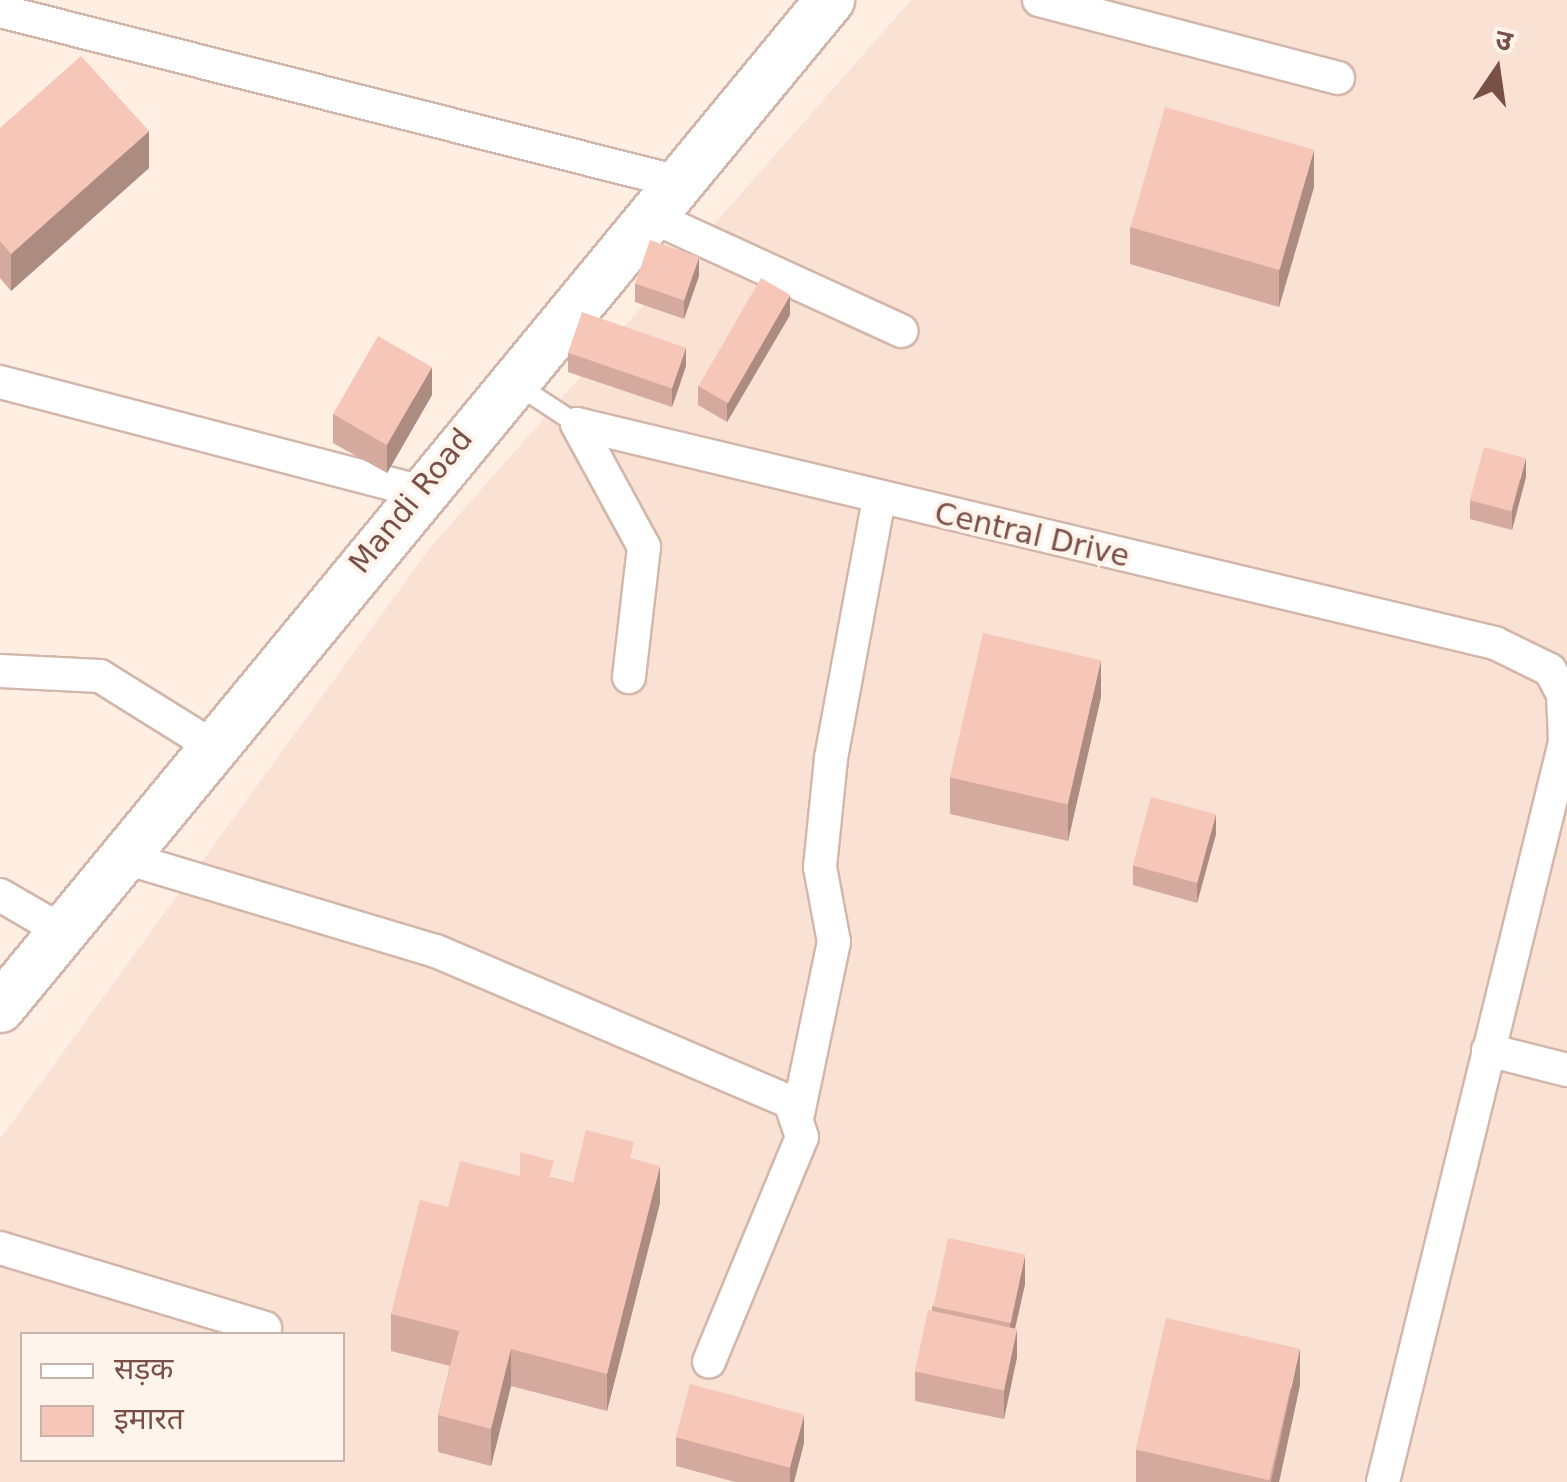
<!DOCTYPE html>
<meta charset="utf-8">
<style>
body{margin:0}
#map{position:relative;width:1567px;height:1482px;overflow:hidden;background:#feefe2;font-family:"DejaVu Sans","Noto Sans Devanagari",sans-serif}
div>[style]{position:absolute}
.residential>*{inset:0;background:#f9e2d3}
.roads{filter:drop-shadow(2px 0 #d3b6aa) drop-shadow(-2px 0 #d3b6aa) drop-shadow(0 2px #d3b6aa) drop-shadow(0 -2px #d3b6aa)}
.lane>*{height:18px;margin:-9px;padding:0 9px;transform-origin:9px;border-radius:9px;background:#fff}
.street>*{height:32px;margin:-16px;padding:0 16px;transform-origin:16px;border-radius:16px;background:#fff}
.secondary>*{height:48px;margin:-24px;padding:0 24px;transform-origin:24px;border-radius:24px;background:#fff}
.wall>*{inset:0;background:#d4aa9e}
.shaded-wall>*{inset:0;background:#ac8b81}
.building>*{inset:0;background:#f6c6b8;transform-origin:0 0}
span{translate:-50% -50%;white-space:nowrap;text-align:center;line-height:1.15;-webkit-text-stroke:8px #fff4eb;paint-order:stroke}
.street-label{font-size:30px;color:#795046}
.legend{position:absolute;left:20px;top:1332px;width:325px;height:130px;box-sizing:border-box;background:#fff4eb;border:2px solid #c9b2a9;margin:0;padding:12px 18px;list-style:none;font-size:30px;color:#795046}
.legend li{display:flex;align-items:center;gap:20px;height:50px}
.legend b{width:50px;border:2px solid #c9b2a9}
.north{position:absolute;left:1447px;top:20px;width:100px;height:100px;-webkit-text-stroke:8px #fff4eb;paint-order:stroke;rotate:13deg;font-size:28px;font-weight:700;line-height:40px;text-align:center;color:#795046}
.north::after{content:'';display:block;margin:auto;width:35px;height:45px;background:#795046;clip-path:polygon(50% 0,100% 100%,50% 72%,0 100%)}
</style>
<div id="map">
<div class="residential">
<i style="clip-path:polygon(evenodd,911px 0,1567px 0,1567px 1482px,0 1482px,0 1139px,430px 548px,911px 0,22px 1334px,342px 1334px,342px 1460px,22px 1460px,22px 1334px)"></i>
</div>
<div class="roads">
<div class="lane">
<i style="left:514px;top:383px;width:75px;rotate:33.1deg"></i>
</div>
<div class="street">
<i style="left:1039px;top:0;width:309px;rotate:14.6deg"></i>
<i style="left:0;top:11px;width:696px;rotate:14.14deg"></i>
<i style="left:646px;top:214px;width:281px;rotate:24.6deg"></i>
<i style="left:0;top:382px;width:433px;rotate:14.6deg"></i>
<i style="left:577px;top:424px;width:944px;rotate:13.42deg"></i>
<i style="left:1495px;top:643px;width:61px;rotate:26.1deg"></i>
<i style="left:1550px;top:670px;width:27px;rotate:62deg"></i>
<i style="left:1563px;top:694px;width:48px;rotate:87.6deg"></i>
<i style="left:1565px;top:742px;width:762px;rotate:103.82deg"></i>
<i style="left:577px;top:424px;width:140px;rotate:61.4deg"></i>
<i style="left:644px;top:547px;width:131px;rotate:96.6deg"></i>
<i style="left:0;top:671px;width:100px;rotate:2.9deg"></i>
<i style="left:100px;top:676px;width:134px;rotate:31.9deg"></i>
<i style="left:122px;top:857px;width:328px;rotate:16.7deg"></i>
<i style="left:436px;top:951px;width:385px;rotate:23.1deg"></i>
<i style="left:790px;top:1102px;width:37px;rotate:71deg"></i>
<i style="left:802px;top:1137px;width:243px;rotate:112.5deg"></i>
<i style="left:0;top:895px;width:72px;rotate:30.1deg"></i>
<i style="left:1488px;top:1050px;width:81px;rotate:14.2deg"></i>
<i style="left:798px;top:1114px;width:176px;rotate:-78.2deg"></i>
<i style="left:834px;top:942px;width:76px;rotate:-100.6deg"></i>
<i style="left:820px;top:867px;width:110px;rotate:-84.2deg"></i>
<i style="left:831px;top:758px;width:262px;rotate:-79.5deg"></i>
<i style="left:0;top:1248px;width:277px;rotate:16.8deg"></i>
</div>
<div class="secondary">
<i style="left:0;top:1008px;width:1306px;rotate:-50.53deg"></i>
</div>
</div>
<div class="wall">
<i style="clip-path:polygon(0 128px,149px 168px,11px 291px,0 278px)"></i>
<i style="clip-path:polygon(1314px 187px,1279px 307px,1130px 264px,1130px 227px)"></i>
<i style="clip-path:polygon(699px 276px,684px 319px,635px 302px,635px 283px)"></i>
<i style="clip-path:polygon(790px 315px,727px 422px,698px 405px,698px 386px)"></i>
<i style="clip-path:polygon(568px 353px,686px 366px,672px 407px,568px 372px)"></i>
<i style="clip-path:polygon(432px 395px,387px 473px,333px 443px,333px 414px)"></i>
<i style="clip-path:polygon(1526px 477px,1512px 530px,1470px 519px,1470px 500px)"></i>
<i style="clip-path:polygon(1101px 697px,1068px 841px,950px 814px,950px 777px)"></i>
<i style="clip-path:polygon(1216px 834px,1197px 903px,1133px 885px,1133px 866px)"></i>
<i style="clip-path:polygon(634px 1159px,660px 1203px,607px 1411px,511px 1386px,491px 1466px,438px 1452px,438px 1415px,450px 1366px,391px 1351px,391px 1314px,448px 1207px,520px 1176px,554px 1178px,573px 1183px)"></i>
<i style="clip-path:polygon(1025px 1284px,1015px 1328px,1017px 1357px,1004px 1419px,915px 1401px,915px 1372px,932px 1311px,932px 1306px)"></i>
<i style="clip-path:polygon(1300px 1385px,1279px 1482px,1136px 1482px,1136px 1450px)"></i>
<i style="clip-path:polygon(676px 1437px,804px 1443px,794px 1482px,735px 1482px,676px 1466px)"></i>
</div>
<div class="shaded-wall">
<i style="clip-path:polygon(149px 131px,149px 168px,11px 291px,11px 254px)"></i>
<i style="clip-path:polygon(1314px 150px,1314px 187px,1279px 307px,1279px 270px)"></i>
<i style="clip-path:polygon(699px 257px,699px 276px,684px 319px,684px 299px)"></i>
<i style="clip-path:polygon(790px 295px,790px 315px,727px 422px,727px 402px)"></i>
<i style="clip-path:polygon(686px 347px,686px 366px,672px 407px,672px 388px)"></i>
<i style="clip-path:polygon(432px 367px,432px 395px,387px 473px,387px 445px)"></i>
<i style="clip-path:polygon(1526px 458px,1526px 477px,1512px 530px,1512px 511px)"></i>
<i style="clip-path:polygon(1101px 660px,1101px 697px,1068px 841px,1068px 804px)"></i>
<i style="clip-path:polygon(1216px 814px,1216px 834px,1197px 903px,1197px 883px)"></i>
<i style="clip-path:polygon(660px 1166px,660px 1203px,607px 1411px,607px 1374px)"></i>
<i style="clip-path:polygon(1025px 1255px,1025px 1284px,1010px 1351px,1010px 1323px)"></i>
<i style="clip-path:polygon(1017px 1329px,1017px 1357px,1004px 1419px,1004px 1391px)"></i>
<i style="clip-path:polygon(1300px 1348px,1300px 1385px,1279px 1482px,1271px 1482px)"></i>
<i style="clip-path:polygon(511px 1349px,511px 1386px,491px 1466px,491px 1429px)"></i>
<i style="clip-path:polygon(804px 1415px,804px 1443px,794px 1482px,790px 1482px,790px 1468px)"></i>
</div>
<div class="building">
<i style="clip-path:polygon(81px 56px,149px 131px,11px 254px,0 241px,0 128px)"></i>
<i style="left:1165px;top:107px;width:155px;height:125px;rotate:16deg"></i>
<i style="left:650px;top:240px;width:52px;height:46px;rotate:19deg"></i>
<i style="left:761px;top:278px;width:34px;height:125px;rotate:30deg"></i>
<i style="left:582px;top:312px;width:110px;height:43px;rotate:19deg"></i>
<i style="left:378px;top:336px;width:62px;height:90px;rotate:30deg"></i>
<i style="left:1484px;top:447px;width:43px;height:55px;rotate:15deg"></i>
<i style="left:983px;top:633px;width:121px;height:148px;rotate:13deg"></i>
<i style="left:1151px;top:797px;width:67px;height:71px;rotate:15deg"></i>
<i style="clip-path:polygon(586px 1130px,634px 1142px,630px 1158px,660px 1166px,607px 1374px,511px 1349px,491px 1429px,438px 1415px,459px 1331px,391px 1314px,420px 1200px,448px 1207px,460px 1161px,520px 1176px,520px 1152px,554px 1161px,549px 1177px,573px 1183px)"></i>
<i style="left:948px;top:1238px;width:79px;height:70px;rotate:12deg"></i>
<i style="left:928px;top:1310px;width:91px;height:63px;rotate:12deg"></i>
<i style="left:1166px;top:1318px;width:137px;height:135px;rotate:13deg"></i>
<i style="left:690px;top:1384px;width:118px;height:55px;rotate:15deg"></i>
</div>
<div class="street-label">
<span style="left:411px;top:501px;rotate:-51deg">Mandi Road</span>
<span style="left:1032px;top:535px;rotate:13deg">Central Drive</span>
</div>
<ul class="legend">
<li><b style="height:12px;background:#fff"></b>सड़क</li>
<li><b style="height:28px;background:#f6c6b8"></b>इमारत</li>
</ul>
<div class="north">उ</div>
</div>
